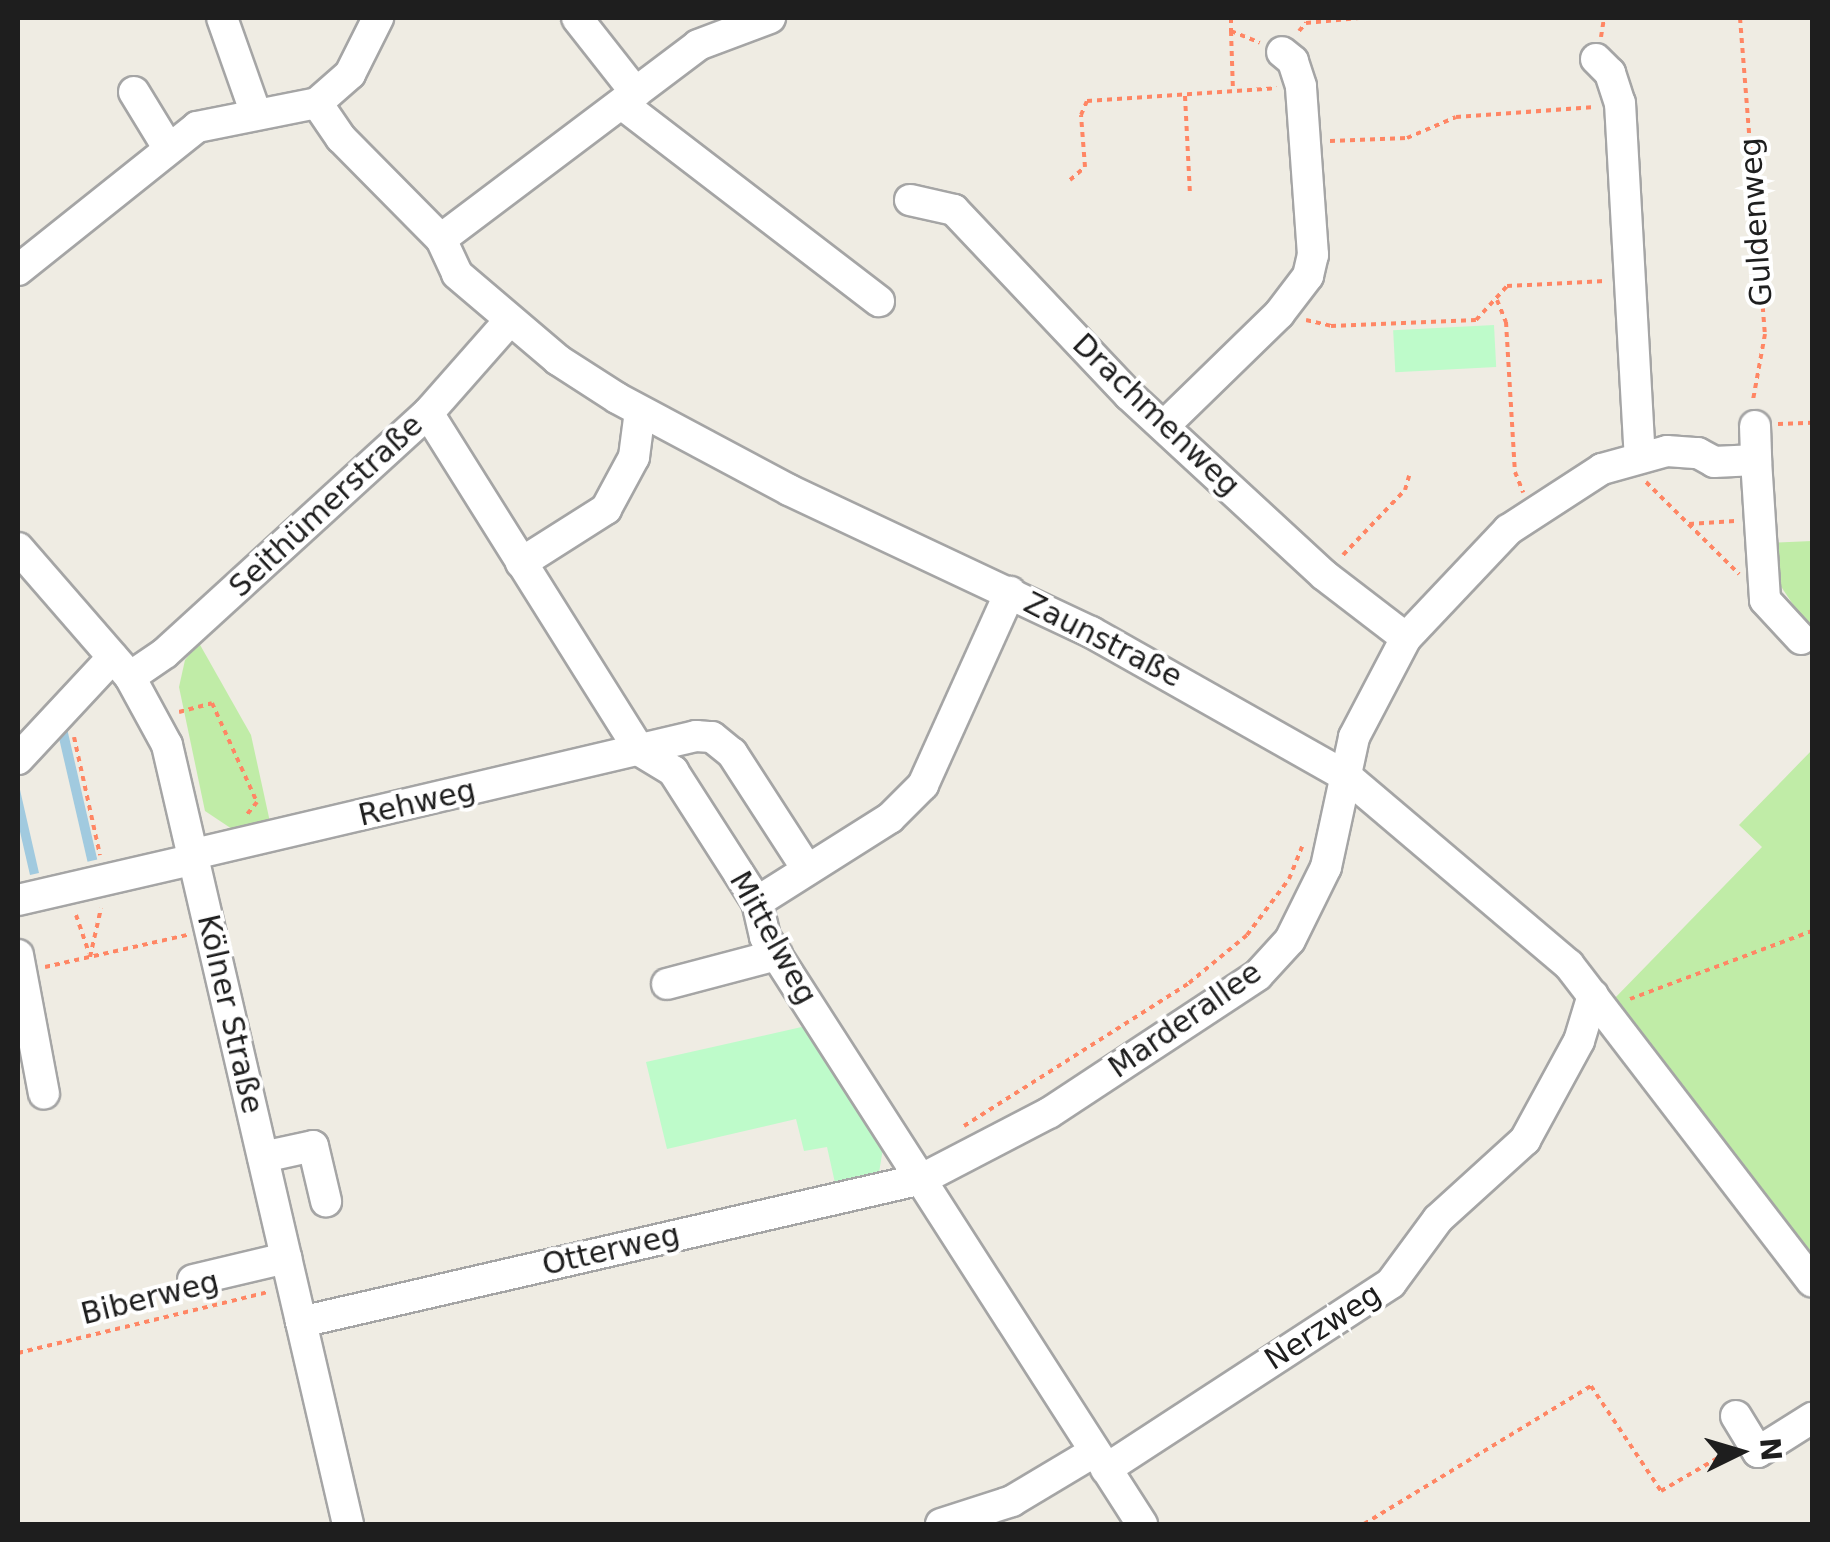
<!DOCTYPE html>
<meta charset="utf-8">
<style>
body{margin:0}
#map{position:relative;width:1830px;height:1542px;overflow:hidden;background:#efece3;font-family:"DejaVu Sans",sans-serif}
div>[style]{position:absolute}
.grass>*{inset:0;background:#c0eca7}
.park>*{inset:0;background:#befbca;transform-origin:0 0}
.water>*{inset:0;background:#a1cadf;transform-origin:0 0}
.path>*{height:4px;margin-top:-2px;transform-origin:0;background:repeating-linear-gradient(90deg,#ff8664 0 5px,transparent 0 10px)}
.roads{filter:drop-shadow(2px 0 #a5a5a5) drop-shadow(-2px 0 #a5a5a5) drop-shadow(0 2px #a5a5a5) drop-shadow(0 -2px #a5a5a5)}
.minor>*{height:30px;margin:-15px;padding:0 15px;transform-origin:15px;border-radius:15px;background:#fff}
span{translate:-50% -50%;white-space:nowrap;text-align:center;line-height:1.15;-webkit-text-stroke:8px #fff;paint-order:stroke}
.street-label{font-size:30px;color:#1e1e1e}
.frame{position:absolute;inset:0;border:20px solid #1e1e1e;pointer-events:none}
.north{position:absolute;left:1690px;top:1402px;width:100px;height:100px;-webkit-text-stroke:8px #fff;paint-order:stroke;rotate:85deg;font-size:28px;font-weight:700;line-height:40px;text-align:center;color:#1e1e1e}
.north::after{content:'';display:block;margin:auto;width:35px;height:45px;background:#1e1e1e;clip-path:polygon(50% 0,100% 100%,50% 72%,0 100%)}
</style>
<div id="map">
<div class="grass">
<i style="clip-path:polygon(1812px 541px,1812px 633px,1770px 570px,1768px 543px)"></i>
<i style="clip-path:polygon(199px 643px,251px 735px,270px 822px,232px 829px,205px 811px,179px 687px,185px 660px)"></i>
<i style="clip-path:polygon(1812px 750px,1812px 1271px,1612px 1001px,1762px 847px,1739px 825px)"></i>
</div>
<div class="park">
<i style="left:1494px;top:325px;width:42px;height:101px;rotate:87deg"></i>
<i style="clip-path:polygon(806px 1026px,883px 1148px,879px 1173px,835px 1183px,827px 1147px,804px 1151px,796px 1119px,667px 1149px,646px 1062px)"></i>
</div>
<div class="water">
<i style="left:66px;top:724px;width:139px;height:10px;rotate:77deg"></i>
<i style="clip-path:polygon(18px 781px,39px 873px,30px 875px,18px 823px)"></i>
</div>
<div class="path">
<i style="left:1231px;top:18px;width:13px;rotate:90deg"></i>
<i style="left:1231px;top:31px;width:31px;rotate:22deg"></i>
<i style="left:1740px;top:18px;width:317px;rotate:85.5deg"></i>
<i style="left:1765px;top:334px;width:67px;rotate:100.3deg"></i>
<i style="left:1231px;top:31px;width:60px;rotate:88.1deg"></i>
<i style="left:1299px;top:31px;width:11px;rotate:-49deg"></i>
<i style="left:1306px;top:23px;width:53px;rotate:-5.4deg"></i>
<i style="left:1601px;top:37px;width:19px;rotate:-81deg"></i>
<i style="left:1185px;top:96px;width:98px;rotate:87.1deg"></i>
<i style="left:1330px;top:141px;width:77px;rotate:-2.2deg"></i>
<i style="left:1407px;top:138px;width:53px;rotate:-23.2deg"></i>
<i style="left:1456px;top:117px;width:139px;rotate:-4.1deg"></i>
<i style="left:1070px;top:180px;width:20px;rotate:-41deg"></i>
<i style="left:1085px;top:167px;width:52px;rotate:-94.4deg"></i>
<i style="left:1081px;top:115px;width:15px;rotate:-67deg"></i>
<i style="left:1087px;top:101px;width:190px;rotate:-3.9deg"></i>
<i style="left:1497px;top:300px;width:24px;rotate:68deg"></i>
<i style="left:1506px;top:322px;width:150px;rotate:86.6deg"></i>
<i style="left:1515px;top:472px;width:22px;rotate:68deg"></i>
<i style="left:1306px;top:320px;width:26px;rotate:13deg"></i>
<i style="left:1331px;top:326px;width:145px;rotate:-2.4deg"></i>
<i style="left:1476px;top:320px;width:46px;rotate:-47.6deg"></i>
<i style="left:1507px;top:286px;width:98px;rotate:-2.9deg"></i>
<i style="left:1778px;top:424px;width:34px;rotate:-2deg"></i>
<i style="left:1646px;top:482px;width:131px;rotate:44.7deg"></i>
<i style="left:1689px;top:524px;width:46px;rotate:-3.7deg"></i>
<i style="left:1343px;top:555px;width:90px;rotate:-46.4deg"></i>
<i style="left:1405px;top:490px;width:15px;rotate:-74deg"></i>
<i style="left:179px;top:712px;width:34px;rotate:-15deg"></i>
<i style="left:212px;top:703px;width:109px;rotate:65.6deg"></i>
<i style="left:257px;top:802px;width:19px;rotate:129deg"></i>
<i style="left:74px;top:737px;width:121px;rotate:77.6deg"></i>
<i style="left:76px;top:915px;width:40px;rotate:71.1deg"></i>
<i style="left:90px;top:957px;width:50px;rotate:-77.3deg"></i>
<i style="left:45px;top:967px;width:146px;rotate:-12.7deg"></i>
<i style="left:1630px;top:999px;width:194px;rotate:-20.5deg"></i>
<i style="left:964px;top:1126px;width:267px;rotate:-32.4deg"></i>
<i style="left:1189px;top:983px;width:75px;rotate:-39.6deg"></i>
<i style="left:1247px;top:935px;width:70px;rotate:-53.1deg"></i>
<i style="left:1289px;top:879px;width:35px;rotate:-68deg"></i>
<i style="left:18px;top:1353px;width:258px;rotate:-13.7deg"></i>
<i style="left:1364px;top:1524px;width:266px;rotate:-31.3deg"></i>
<i style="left:1591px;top:1386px;width:126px;rotate:56.3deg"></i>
<i style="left:1661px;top:1491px;width:78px;rotate:-30.2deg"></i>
</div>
<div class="roads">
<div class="minor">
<i style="left:222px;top:18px;width:102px;rotate:70.5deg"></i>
<i style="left:577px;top:18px;width:95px;rotate:51.8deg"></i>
<i style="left:1596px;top:59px;width:20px;rotate:45deg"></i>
<i style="left:1610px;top:73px;width:32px;rotate:72deg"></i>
<i style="left:1620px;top:103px;width:354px;rotate:86.8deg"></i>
<i style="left:134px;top:92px;width:63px;rotate:58.6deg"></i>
<i style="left:317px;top:103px;width:42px;rotate:55.6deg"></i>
<i style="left:341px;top:138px;width:142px;rotate:45.3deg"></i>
<i style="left:441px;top:239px;width:38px;rotate:65deg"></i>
<i style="left:457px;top:274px;width:133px;rotate:40.4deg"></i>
<i style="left:558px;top:360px;width:70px;rotate:32.8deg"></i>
<i style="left:617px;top:398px;width:195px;rotate:28.1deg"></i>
<i style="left:789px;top:490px;width:334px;rotate:25.2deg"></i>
<i style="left:1091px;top:632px;width:293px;rotate:29.5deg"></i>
<i style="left:1346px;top:776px;width:292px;rotate:40.3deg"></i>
<i style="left:1569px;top:965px;width:399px;rotate:52.5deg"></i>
<i style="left:622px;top:104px;width:324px;rotate:37.5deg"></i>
<i style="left:910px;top:200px;width:45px;rotate:12.8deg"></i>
<i style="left:954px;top:210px;width:255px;rotate:46.6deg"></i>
<i style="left:1129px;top:395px;width:265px;rotate:42.7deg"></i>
<i style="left:1324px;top:575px;width:103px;rotate:37.5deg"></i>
<i style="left:441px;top:239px;width:322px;rotate:-37deg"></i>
<i style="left:698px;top:45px;width:77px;rotate:-20.6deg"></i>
<i style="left:18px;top:270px;width:229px;rotate:-38.6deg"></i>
<i style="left:197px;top:127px;width:122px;rotate:-11.3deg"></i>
<i style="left:317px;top:103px;width:44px;rotate:-41.3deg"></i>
<i style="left:350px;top:74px;width:63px;rotate:-63.4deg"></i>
<i style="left:428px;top:413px;width:399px;rotate:57.9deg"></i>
<i style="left:640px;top:751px;width:39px;rotate:31deg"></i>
<i style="left:673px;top:771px;width:156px;rotate:57.3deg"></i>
<i style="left:757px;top:902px;width:36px;rotate:77deg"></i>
<i style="left:765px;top:937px;width:698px;rotate:57.29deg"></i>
<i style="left:1166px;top:424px;width:158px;rotate:-44.2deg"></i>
<i style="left:1279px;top:314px;width:48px;rotate:-52.7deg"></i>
<i style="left:1308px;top:276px;width:22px;rotate:-77deg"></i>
<i style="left:1313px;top:255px;width:169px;rotate:-94.1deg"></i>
<i style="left:1301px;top:86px;width:26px;rotate:-108deg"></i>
<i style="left:1293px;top:61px;width:14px;rotate:-141deg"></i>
<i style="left:1755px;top:426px;width:34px;rotate:88deg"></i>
<i style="left:18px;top:548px;width:171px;rotate:49deg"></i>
<i style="left:130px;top:677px;width:77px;rotate:61.4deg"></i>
<i style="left:167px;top:745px;width:800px;rotate:76.92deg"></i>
<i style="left:521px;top:563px;width:101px;rotate:-32.4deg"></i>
<i style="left:606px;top:509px;width:59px;rotate:-61.7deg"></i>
<i style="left:634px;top:457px;width:46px;rotate:-82.6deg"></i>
<i style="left:130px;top:677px;width:42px;rotate:-34.4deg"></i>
<i style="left:165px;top:653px;width:356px;rotate:-42.4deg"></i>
<i style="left:428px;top:413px;width:123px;rotate:-48.6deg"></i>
<i style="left:18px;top:759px;width:139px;rotate:-47deg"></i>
<i style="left:194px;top:854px;width:516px;rotate:-13.23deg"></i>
<i style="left:696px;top:736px;width:16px;rotate:4deg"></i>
<i style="left:712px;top:737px;width:26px;rotate:39deg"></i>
<i style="left:732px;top:753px;width:138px;rotate:57.1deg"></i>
<i style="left:18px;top:900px;width:182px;rotate:-13deg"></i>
<i style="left:757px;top:902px;width:157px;rotate:-32.3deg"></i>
<i style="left:890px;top:818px;width:47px;rotate:-45deg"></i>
<i style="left:923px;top:785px;width:212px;rotate:-65.7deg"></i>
<i style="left:18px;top:955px;width:141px;rotate:79.4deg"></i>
<i style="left:667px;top:984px;width:114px;rotate:-14.8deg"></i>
<i style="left:263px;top:1157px;width:51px;rotate:-12.4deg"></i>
<i style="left:313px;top:1146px;width:57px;rotate:76.7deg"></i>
<i style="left:193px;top:1280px;width:96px;rotate:-13.3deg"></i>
<i style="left:301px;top:1322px;width:637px;rotate:-12.97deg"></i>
<i style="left:922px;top:1179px;width:143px;rotate:-27.5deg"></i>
<i style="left:1049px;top:1113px;width:250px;rotate:-33.4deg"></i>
<i style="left:1258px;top:975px;width:47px;rotate:-47.6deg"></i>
<i style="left:1290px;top:940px;width:81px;rotate:-63.7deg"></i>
<i style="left:1326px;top:867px;width:133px;rotate:-77.8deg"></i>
<i style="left:1354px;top:737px;width:112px;rotate:-62.3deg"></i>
<i style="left:1406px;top:638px;width:149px;rotate:-46.6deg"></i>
<i style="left:1508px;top:530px;width:112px;rotate:-33deg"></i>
<i style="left:1602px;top:469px;width:67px;rotate:-15.5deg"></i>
<i style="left:1667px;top:451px;width:31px;rotate:4deg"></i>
<i style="left:1698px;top:453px;width:18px;rotate:29deg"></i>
<i style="left:1714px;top:462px;width:42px;rotate:-2.7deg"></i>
<i style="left:1756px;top:460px;width:140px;rotate:86.3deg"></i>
<i style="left:1765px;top:600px;width:53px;rotate:47.3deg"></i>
<i style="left:1736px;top:1416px;width:42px;rotate:58.6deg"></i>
<i style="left:1758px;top:1452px;width:64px;rotate:-32.2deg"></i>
<i style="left:1106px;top:1469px;width:340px;rotate:-33.1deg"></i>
<i style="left:1391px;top:1283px;width:79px;rotate:-53.7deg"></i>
<i style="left:1438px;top:1219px;width:118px;rotate:-42.2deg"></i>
<i style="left:1525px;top:1140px;width:113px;rotate:-61.4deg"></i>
<i style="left:1579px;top:1041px;width:48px;rotate:-73.1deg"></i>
<i style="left:941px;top:1524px;width:75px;rotate:-17.9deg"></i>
<i style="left:1012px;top:1501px;width:96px;rotate:-30.9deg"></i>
</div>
</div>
<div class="street-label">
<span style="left:1756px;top:222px;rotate:-94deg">Guldenweg</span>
<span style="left:1156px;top:415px;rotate:44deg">Drachmenweg</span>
<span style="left:326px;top:506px;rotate:-43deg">Seithümerstraße</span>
<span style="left:1103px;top:640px;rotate:27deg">Zaunstraße</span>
<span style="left:417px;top:803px;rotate:-13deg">Rehweg</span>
<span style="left:773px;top:938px;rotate:61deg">Mittelweg</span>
<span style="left:230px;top:1014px;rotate:77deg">Kölner Straße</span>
<span style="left:1185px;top:1020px;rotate:-35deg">Marderallee</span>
<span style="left:611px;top:1250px;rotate:-13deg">Otterweg</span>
<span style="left:150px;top:1298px;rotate:-14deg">Biberweg</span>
<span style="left:1323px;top:1327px;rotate:-33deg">Nerzweg</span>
</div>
<div class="frame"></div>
<div class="north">N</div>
</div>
